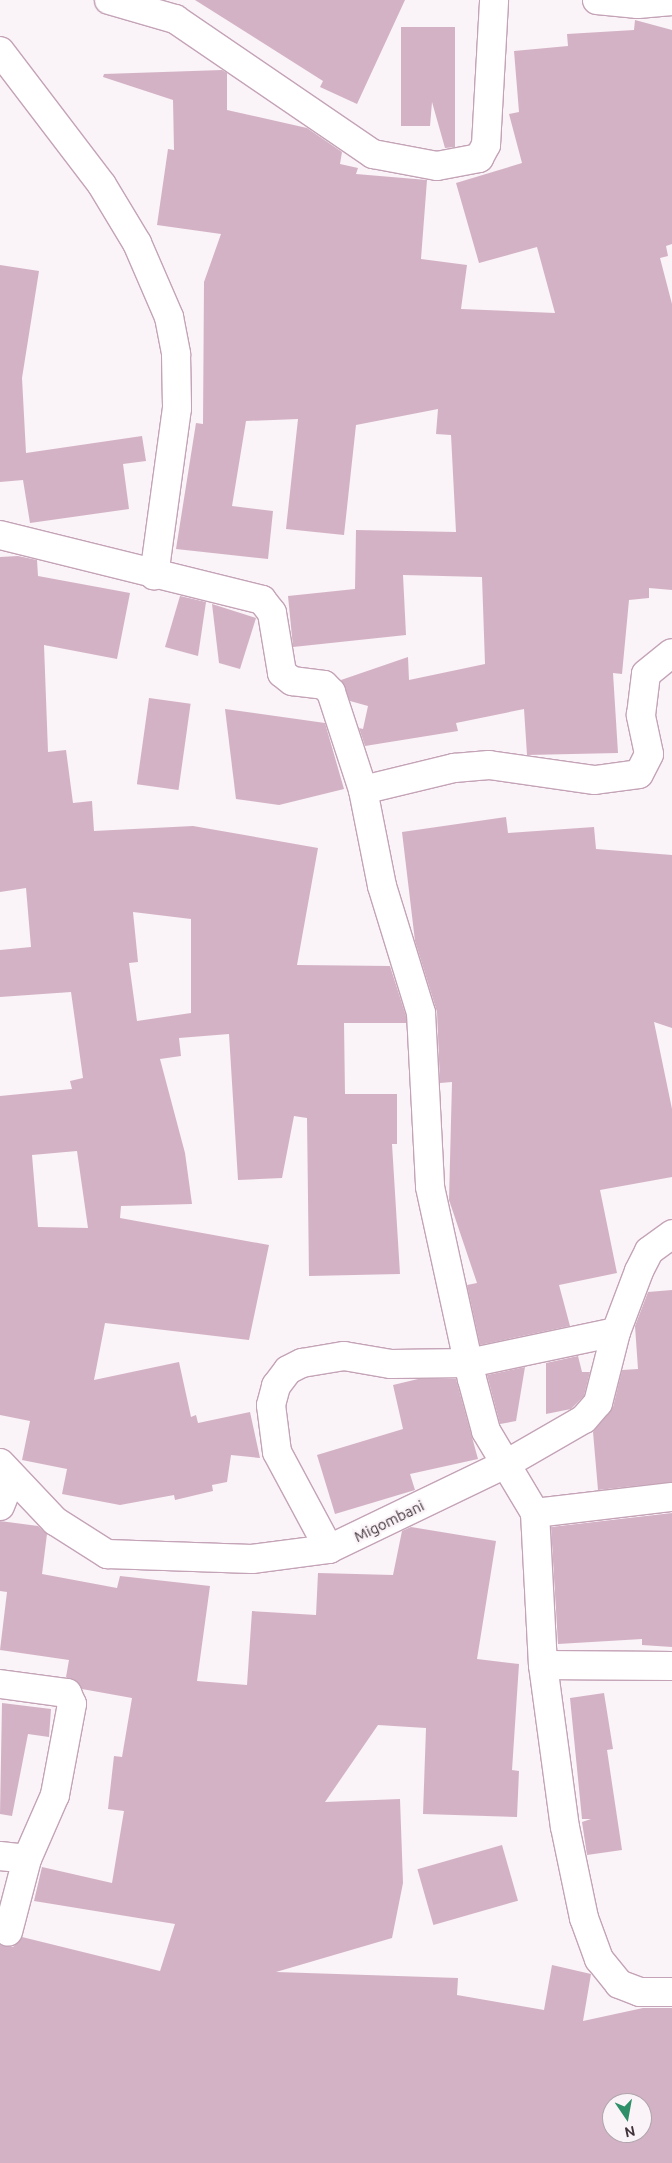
<!DOCTYPE html>
<style>
body{margin:0}
#map{position:relative;width:672px;height:2163px;overflow:hidden;background:#faf3f7;font-family:Ubuntu,sans-serif}
div>[style]{position:absolute}
.building>*{inset:0;background:#d4b2c6;transform-origin:0 0}
.roads{filter:drop-shadow(1px 0 #c4a3b7) drop-shadow(-1px 0 #c4a3b7) drop-shadow(0 1px #c4a3b7) drop-shadow(0 -1px #c4a3b7)}
.minor>*{height:28px;margin:-14px;padding:0 14px;transform-origin:14px;border-radius:14px;background:#fff}
span{translate:-50% -50%;white-space:nowrap;text-align:center;line-height:1.15;-webkit-text-stroke:4.5px #faf3f7;paint-order:stroke}
.street-label{font-size:15px;color:#3f3139}
.north{position:absolute;left:602px;top:2093px;width:50px;height:50px;box-sizing:border-box;background:#faf3f7;border:1px solid #afa5ab;border-radius:50%;rotate:168deg;font-size:14px;font-weight:700;line-height:20px;text-align:center;color:#3f3139}
.north::after{content:'';display:block;margin:auto;width:18px;height:22px;background:#2e8f69;clip-path:polygon(50% 0,100% 100%,50% 72%,0 100%)}
</style>
<div id="map">
<div class="building">
<i style="clip-path:polygon(195px 0,405px 0,357px 104px,320px 87px,323px 81px)"></i>
<i style="clip-path:polygon(635px 20px,672px 30px,672px 244px,666px 246px,668px 256px,660px 258px,672px 304px,672px 590px,649px 588px,649px 598px,629px 600px,622px 674px,613px 673px,618px 753px,527px 755px,524px 709px,456px 723px,458px 731px,365px 746px,359px 728px,363px 729px,368px 706px,350px 701px,341px 680px,408px 657px,409px 680px,485px 664px,482px 577px,403px 575px,406px 635px,293px 647px,288px 596px,355px 589px,356px 530px,456px 532px,451px 435px,436px 434px,438px 409px,356px 425px,344px 535px,286px 529px,298px 419px,246px 421px,232px 506px,273px 511px,268px 559px,176px 549px,196px 423px,203px 424px,204px 282px,221px 234px,157px 225px,168px 149px,174px 150px,173px 100px,103px 77px,104px 74px,222px 70px,227px 73px,227px 110px,307px 128px,342px 152px,340px 164px,358px 168px,356px 174px,427px 180px,421px 259px,467px 265px,461px 309px,555px 313px,537px 247px,479px 263px,456px 183px,522px 163px,509px 114px,519px 112px,514px 51px,568px 46px,567px 34px,634px 30px)"></i>
<i style="clip-path:polygon(401px 27px,455px 27px,455px 147px,445px 148px,432px 102px,430px 126px,401px 126px)"></i>
<i style="clip-path:polygon(0 265px,39px 271px,22px 378px,26px 453px,142px 436px,146px 461px,123px 464px,129px 509px,30px 523px,23px 480px,0 482px)"></i>
<i style="clip-path:polygon(evenodd,18px 556px,37px 560px,38px 576px,130px 593px,117px 659px,44px 645px,48px 752px,66px 750px,73px 803px,92px 801px,94px 831px,193px 826px,318px 848px,297px 965px,390px 966px,406px 1016px,406px 1023px,344px 1023px,345px 1094px,397px 1094px,397px 1144px,392px 1144px,400px 1274px,309px 1276px,307px 1118px,294px 1116px,282px 1178px,238px 1180px,229px 1034px,179px 1038px,181px 1056px,160px 1059px,185px 1153px,192px 1204px,121px 1206px,120px 1218px,269px 1245px,249px 1340px,105px 1323px,94px 1380px,179px 1362px,191px 1417px,196px 1415px,198px 1423px,250px 1412px,260px 1458px,231px 1455px,227px 1482px,212px 1485px,213px 1491px,175px 1500px,174px 1495px,120px 1505px,62px 1494px,67px 1469px,22px 1460px,30px 1421px,0 1415px,0 1096px,72px 1089px,70px 1081px,83px 1078px,71px 992px,0 997px,0 950px,31px 947px,26px 888px,0 892px,0 557px,18px 556px,133px 912px,191px 919px,191px 1013px,137px 1021px,129px 963px,138px 962px,133px 912px,18px 556px,77px 1151px,88px 1228px,38px 1227px,32px 1155px,77px 1151px)"></i>
<i style="clip-path:polygon(180px 596px,206px 602px,198px 656px,165px 647px)"></i>
<i style="clip-path:polygon(212px 604px,256px 618px,240px 669px,219px 663px)"></i>
<i style="left:149px;top:698px;width:42px;height:87px;rotate:8deg"></i>
<i style="clip-path:polygon(225px 709px,325px 723px,344px 789px,279px 805px,236px 799px)"></i>
<i style="clip-path:polygon(506px 817px,508px 833px,594px 827px,596px 849px,672px 855px,672px 1028px,654px 1022px,672px 1109px,672px 1177px,600px 1190px,617px 1273px,559px 1285px,570px 1326px,480px 1345px,467px 1285px,477px 1283px,449px 1200px,452px 1082px,440px 1083px,437px 1012px,415px 941px,402px 832px)"></i>
<i style="clip-path:polygon(672px 1290px,672px 1482px,598px 1490px,593px 1432px,613px 1407px,622px 1370px,638px 1369px,635px 1326px,648px 1292px)"></i>
<i style="clip-path:polygon(578px 1356px,582px 1372px,590px 1372px,584px 1396px,571px 1409px,546px 1414px,546px 1363px)"></i>
<i style="clip-path:polygon(525px 1367px,516px 1421px,500px 1424px,487px 1375px)"></i>
<i style="clip-path:polygon(418px 1379px,456px 1379px,478px 1459px,410px 1474px,415px 1490px,335px 1514px,317px 1455px,403px 1429px,393px 1385px)"></i>
<i style="clip-path:polygon(672px 1513px,672px 1647px,642px 1645px,642px 1639px,558px 1644px,551px 1527px)"></i>
<i style="clip-path:polygon(evenodd,0 1521px,38px 1526px,47px 1534px,42px 1574px,117px 1588px,120px 1576px,210px 1586px,197px 1681px,247px 1685px,252px 1611px,316px 1615px,318px 1573px,393px 1575px,402px 1531px,411px 1527px,496px 1541px,477px 1659px,519px 1664px,512px 1770px,519px 1771px,517px 1817px,423px 1814px,426px 1728px,378px 1725px,325px 1802px,400px 1799px,403px 1883px,392px 1938px,276px 1972px,458px 1978px,457px 1995px,544px 2010px,552px 1965px,591px 1974px,583px 2021px,643px 2008px,672px 2008px,672px 2163px,0 2163px,0 1945px,13px 1947px,22px 1937px,160px 1971px,175px 1924px,34px 1901px,42px 1867px,112px 1883px,124px 1811px,108px 1809px,114px 1756px,122px 1757px,132px 1698px,82px 1689px,66px 1677px,69px 1660px,0 1650px,7px 1592px,0 1591px,0 1521px,612px 2103px,642px 2103px,642px 2133px,612px 2133px,612px 2103px)"></i>
<i style="clip-path:polygon(604px 1693px,613px 1749px,607px 1750px,622px 1850px,587px 1855px,582px 1822px,591px 1819px,582px 1819px,570px 1698px)"></i>
<i style="clip-path:polygon(2px 1703px,51px 1709px,49px 1737px,28px 1734px,12px 1816px,0 1814px)"></i>
<i style="left:502px;top:1845px;width:58px;height:88px;rotate:74deg"></i>
</div>
<div class="roads">
<div class="minor">
<i style="left:109px;top:0;width:69px;rotate:16.1deg"></i>
<i style="left:175px;top:19px;width:240px;rotate:34.3deg"></i>
<i style="left:373px;top:154px;width:65px;rotate:10.6deg"></i>
<i style="left:437px;top:166px;width:43px;rotate:-10.8deg"></i>
<i style="left:479px;top:158px;width:15px;rotate:-62deg"></i>
<i style="left:486px;top:145px;width:145px;rotate:-86.8deg"></i>
<i style="left:597px;top:0;width:41px;rotate:5.6deg"></i>
<i style="left:638px;top:4px;width:34px;rotate:-5deg"></i>
<i style="left:0;top:51px;width:168px;rotate:52.7deg"></i>
<i style="left:102px;top:185px;width:68px;rotate:58.9deg"></i>
<i style="left:137px;top:243px;width:81px;rotate:66.6deg"></i>
<i style="left:169px;top:317px;width:38px;rotate:79deg"></i>
<i style="left:176px;top:354px;width:54px;rotate:88.9deg"></i>
<i style="left:177px;top:408px;width:169px;rotate:97.8deg"></i>
<i style="left:0;top:535px;width:270px;rotate:13.9deg"></i>
<i style="left:262px;top:600px;width:16px;rotate:52deg"></i>
<i style="left:272px;top:613px;width:61px;rotate:80.5deg"></i>
<i style="left:282px;top:673px;width:13px;rotate:39deg"></i>
<i style="left:292px;top:681px;width:32px;rotate:7deg"></i>
<i style="left:324px;top:685px;width:10px;rotate:45deg"></i>
<i style="left:331px;top:692px;width:103px;rotate:71.9deg"></i>
<i style="left:363px;top:790px;width:98px;rotate:78.8deg"></i>
<i style="left:382px;top:886px;width:133px;rotate:72.9deg"></i>
<i style="left:421px;top:1013px;width:174px;rotate:87deg"></i>
<i style="left:430px;top:1187px;width:197px;rotate:77.7deg"></i>
<i style="left:472px;top:1379px;width:54px;rotate:74.9deg"></i>
<i style="left:486px;top:1431px;width:96px;rotate:59.1deg"></i>
<i style="left:535px;top:1513px;width:152px;rotate:87deg"></i>
<i style="left:543px;top:1665px;width:163px;rotate:82.3deg"></i>
<i style="left:565px;top:1827px;width:93px;rotate:78.2deg"></i>
<i style="left:584px;top:1918px;width:44px;rotate:69.9deg"></i>
<i style="left:599px;top:1959px;width:32px;rotate:51deg"></i>
<i style="left:619px;top:1984px;width:22px;rotate:21deg"></i>
<i style="left:640px;top:1992px;width:32px"></i>
<i style="left:363px;top:790px;width:94px;rotate:-13.6deg"></i>
<i style="left:454px;top:768px;width:35px;rotate:-5deg"></i>
<i style="left:489px;top:765px;width:107px;rotate:8.1deg"></i>
<i style="left:595px;top:780px;width:44px;rotate:-7.8deg"></i>
<i style="left:639px;top:774px;width:22px;rotate:-63deg"></i>
<i style="left:649px;top:754px;width:40px;rotate:-102deg"></i>
<i style="left:641px;top:715px;width:41px;rotate:-83deg"></i>
<i style="left:646px;top:674px;width:33px;rotate:-39deg"></i>
<i style="left:0;top:1463px;width:80px;rotate:46.5deg"></i>
<i style="left:55px;top:1521px;width:62px;rotate:32.4deg"></i>
<i style="left:107px;top:1554px;width:145px;rotate:2deg"></i>
<i style="left:252px;top:1559px;width:78px;rotate:-7.4deg"></i>
<i style="left:329px;top:1549px;width:196px;rotate:-25.7deg"></i>
<i style="left:506px;top:1464px;width:90px;rotate:-30deg"></i>
<i style="left:584px;top:1419px;width:21px;rotate:-49deg"></i>
<i style="left:598px;top:1403px;width:73px;rotate:-75.8deg"></i>
<i style="left:616px;top:1332px;width:65px;rotate:-69.3deg"></i>
<i style="left:639px;top:1271px;width:22px;rotate:-63deg"></i>
<i style="left:649px;top:1251px;width:29px;rotate:-36deg"></i>
<i style="left:0;top:1506px;width:31px;rotate:-68deg"></i>
<i style="left:535px;top:1513px;width:138px;rotate:-6.7deg"></i>
<i style="left:329px;top:1549px;width:110px;rotate:-118.2deg"></i>
<i style="left:277px;top:1452px;width:47px;rotate:-97.3deg"></i>
<i style="left:271px;top:1405px;width:20px;rotate:-75deg"></i>
<i style="left:276px;top:1386px;width:20px;rotate:-53deg"></i>
<i style="left:288px;top:1370px;width:16px;rotate:-27deg"></i>
<i style="left:302px;top:1363px;width:43px;rotate:-9.5deg"></i>
<i style="left:344px;top:1356px;width:48px;rotate:9.7deg"></i>
<i style="left:391px;top:1364px;width:78px;rotate:-0.7deg"></i>
<i style="left:469px;top:1363px;width:150px;rotate:-11.9deg"></i>
<i style="left:543px;top:1665px;width:129px;rotate:0.4deg"></i>
<i style="left:0;top:1684px;width:68px;rotate:7.7deg"></i>
<i style="left:67px;top:1693px;width:12px;rotate:66deg"></i>
<i style="left:72px;top:1704px;width:93px;rotate:100.6deg"></i>
<i style="left:55px;top:1795px;width:70px;rotate:113.6deg"></i>
<i style="left:0;top:1856px;width:27px;rotate:6deg"></i>
<i style="left:27px;top:1859px;width:75px;rotate:104.6deg"></i>
</div>
</div>
<div class="street-label">
<span style="left:389px;top:1521px;rotate:-26deg">Migombani</span>
</div>
<div class="north">N</div>
</div>
